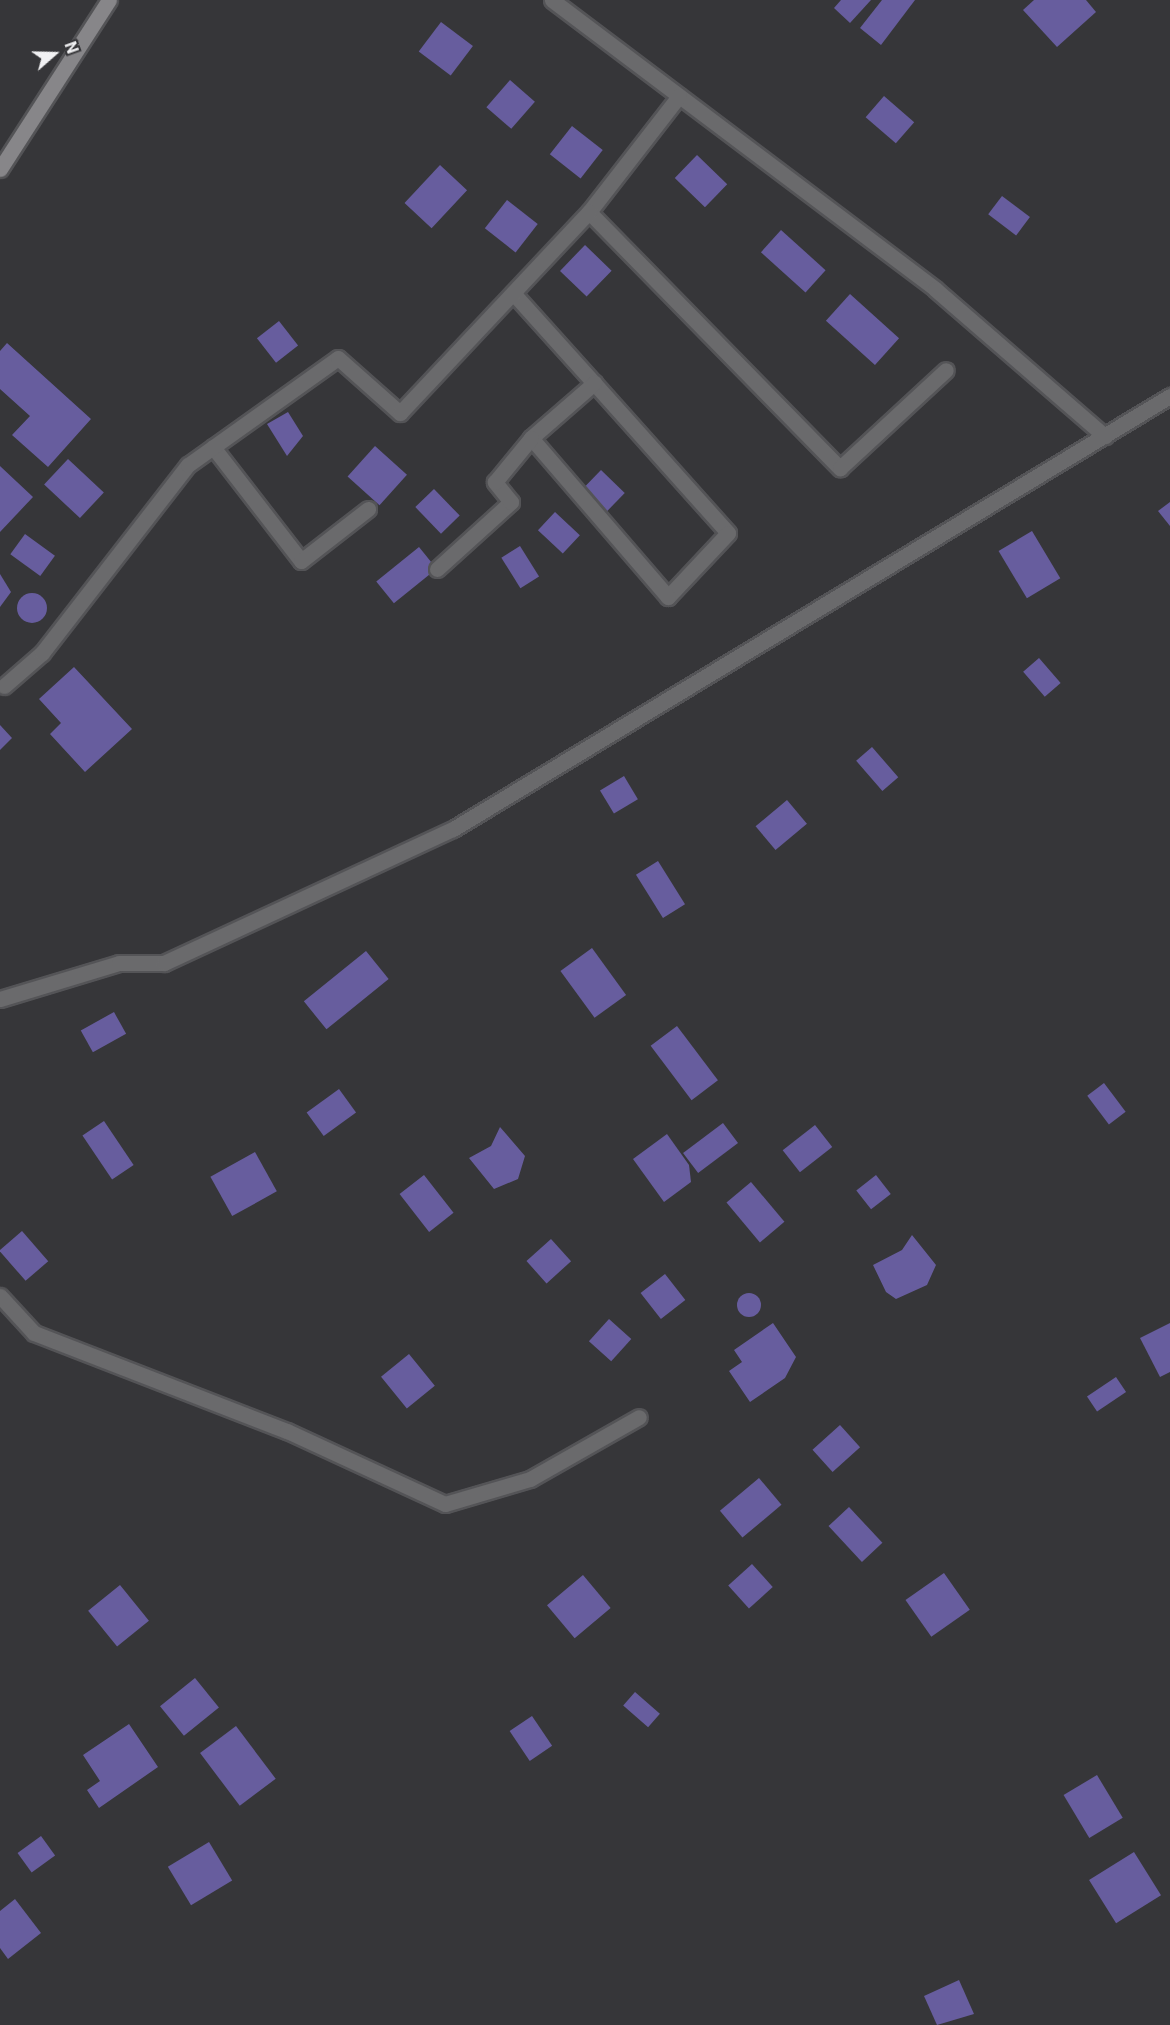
<!DOCTYPE html>
<style>
body{margin:0}
#map{position:relative;width:1170px;height:2025px;overflow:hidden;background:#363639;font-family:Roboto,sans-serif}
div>[style]{position:absolute}
.building>*{inset:0;background:#675d9e;transform-origin:0 0}
.round{border-radius:50%}
.roads{filter:drop-shadow(2px 0 #545457) drop-shadow(-2px 0 #545457) drop-shadow(0 2px #545457) drop-shadow(0 -2px #545457)}
.street>*{height:15px;margin:-7.5px;padding:0 7.5px;transform-origin:7.5px;border-radius:7.5px;background:#6a6a6c}
.secondary>*{height:15px;margin:-7.5px;padding:0 7.5px;transform-origin:7.5px;border-radius:7.5px;background:#878689}
span{translate:-50% -50%;white-space:nowrap;text-align:center;line-height:1.15;-webkit-text-stroke:6px #363639;paint-order:stroke}
.north{position:absolute;left:24px;top:24px;width:60px;height:60px;-webkit-text-stroke:4px #363639;paint-order:stroke;rotate:70deg;font-size:16px;font-weight:700;line-height:24px;text-align:center;color:#f1f1f3}
.north::after{content:'';display:block;margin:auto;width:21px;height:27px;background:#f1f1f3;clip-path:polygon(50% 0,100% 100%,50% 72%,0 100%)}
</style>
<div id="map">
<div class="building">
<i style="clip-path:polygon(841px 0,871px 0,850px 23px,834px 8px)"></i>
<i style="clip-path:polygon(882px 0,915px 0,881px 45px,860px 28px)"></i>
<i style="clip-path:polygon(1034px 0,1086px 0,1096px 12px,1057px 47px,1023px 10px)"></i>
<i style="left:441px;top:22px;width:40px;height:37px;rotate:37deg"></i>
<i style="left:510px;top:80px;width:33px;height:36px;rotate:41deg"></i>
<i style="left:884px;top:96px;width:40px;height:28px;rotate:41deg"></i>
<i style="left:572px;top:126px;width:39px;height:36px;rotate:38deg"></i>
<i style="left:697px;top:155px;width:42px;height:32px;rotate:44deg"></i>
<i style="left:440px;top:165px;width:37px;height:52px;rotate:43deg"></i>
<i style="left:1002px;top:196px;width:35px;height:23px;rotate:37deg"></i>
<i style="left:507px;top:200px;width:39px;height:36px;rotate:38deg"></i>
<i style="left:781px;top:230px;width:60px;height:30px;rotate:42deg"></i>
<i style="left:585px;top:245px;width:37px;height:36px;rotate:44deg"></i>
<i style="left:850px;top:294px;width:66px;height:36px;rotate:42deg"></i>
<i style="left:279px;top:321px;width:31px;height:28px;rotate:52deg"></i>
<i style="clip-path:polygon(7px 343px,91px 419px,48px 467px,12px 435px,30px 416px,0 389px,0 351px)"></i>
<i style="clip-path:polygon(288px 412px,303px 436px,287px 456px,267px 424px)"></i>
<i style="left:375px;top:446px;width:43px;height:41px;rotate:42deg"></i>
<i style="left:68px;top:459px;width:49px;height:35px;rotate:43deg"></i>
<i style="clip-path:polygon(0 466px,33px 497px,0 532px)"></i>
<i style="left:601px;top:470px;width:33px;height:31px;rotate:44deg"></i>
<i style="left:434px;top:489px;width:37px;height:26px;rotate:46deg"></i>
<i style="clip-path:polygon(1170px 502px,1170px 526px,1158px 511px)"></i>
<i style="left:555px;top:512px;width:34px;height:25px;rotate:43deg"></i>
<i style="left:1032px;top:531px;width:55px;height:39px;rotate:59deg"></i>
<i style="left:25px;top:534px;width:37px;height:25px;rotate:36deg"></i>
<i style="left:520px;top:546px;width:36px;height:22px;rotate:58deg"></i>
<i style="left:419px;top:547px;width:28px;height:55px;rotate:51deg"></i>
<i style="clip-path:polygon(0 574px,11px 592px,0 607px)"></i>
<i class="round" style="left:17px;top:593px;width:30px;height:30px"></i>
<i style="left:1039px;top:658px;width:33px;height:21px;rotate:49deg"></i>
<i style="clip-path:polygon(74px 667px,132px 729px,85px 772px,50px 734px,61px 723px,39px 699px)"></i>
<i style="clip-path:polygon(0 725px,12px 738px,0 750px)"></i>
<i style="left:872px;top:747px;width:40px;height:21px;rotate:49deg"></i>
<i style="left:624px;top:776px;width:27px;height:28px;rotate:59deg"></i>
<i style="left:787px;top:800px;width:31px;height:41px;rotate:50deg"></i>
<i style="left:658px;top:861px;width:51px;height:26px;rotate:58deg"></i>
<i style="left:592px;top:948px;width:58px;height:39px;rotate:54deg"></i>
<i style="left:366px;top:951px;width:36px;height:80px;rotate:51deg"></i>
<i style="left:114px;top:1012px;width:25px;height:38px;rotate:61deg"></i>
<i style="left:677px;top:1026px;width:68px;height:33px;rotate:53deg"></i>
<i style="left:1104px;top:1083px;width:36px;height:21px;rotate:53deg"></i>
<i style="left:339px;top:1089px;width:29px;height:40px;rotate:54deg"></i>
<i style="left:104px;top:1121px;width:53px;height:26px;rotate:56deg"></i>
<i style="left:723px;top:1123px;width:25px;height:50px;rotate:53deg"></i>
<i style="left:815px;top:1125px;width:28px;height:41px;rotate:52deg"></i>
<i style="clip-path:polygon(500px 1127px,525px 1156px,518px 1179px,494px 1189px,469px 1158px,491px 1146px)"></i>
<i style="clip-path:polygon(667px 1134px,689px 1165px,691px 1182px,664px 1202px,633px 1159px)"></i>
<i style="left:255px;top:1152px;width:45px;height:51px;rotate:61deg"></i>
<i style="left:424px;top:1175px;width:48px;height:31px;rotate:52deg"></i>
<i style="left:876px;top:1175px;width:24px;height:25px;rotate:52deg"></i>
<i style="left:751px;top:1182px;width:52px;height:32px;rotate:50deg"></i>
<i style="left:22px;top:1231px;width:40px;height:30px;rotate:49deg"></i>
<i style="clip-path:polygon(912px 1235px,936px 1265px,927px 1285px,896px 1299px,886px 1292px,873px 1265px,902px 1250px)"></i>
<i style="left:551px;top:1239px;width:30px;height:33px;rotate:48deg"></i>
<i style="left:665px;top:1274px;width:33px;height:31px;rotate:52deg"></i>
<i class="round" style="left:737px;top:1293px;width:24px;height:24px"></i>
<i style="left:609px;top:1319px;width:30px;height:30px;rotate:42deg"></i>
<i style="clip-path:polygon(773px 1323px,796px 1357px,785px 1378px,750px 1402px,729px 1371px,742px 1362px,734px 1350px)"></i>
<i style="clip-path:polygon(1170px 1323px,1170px 1372px,1160px 1377px,1140px 1338px)"></i>
<i style="left:409px;top:1354px;width:41px;height:36px;rotate:51deg"></i>
<i style="left:1116px;top:1377px;width:18px;height:35px;rotate:56deg"></i>
<i style="left:840px;top:1425px;width:30px;height:37px;rotate:48deg"></i>
<i style="left:759px;top:1478px;width:35px;height:51px;rotate:50deg"></i>
<i style="left:849px;top:1507px;width:49px;height:28px;rotate:47deg"></i>
<i style="left:752px;top:1564px;width:31px;height:32px;rotate:48deg"></i>
<i style="left:944px;top:1573px;width:45px;height:47px;rotate:55deg"></i>
<i style="left:583px;top:1575px;width:43px;height:47px;rotate:50deg"></i>
<i style="left:120px;top:1585px;width:46px;height:41px;rotate:51deg"></i>
<i style="left:195px;top:1678px;width:38px;height:45px;rotate:51deg"></i>
<i style="left:635px;top:1692px;width:33px;height:18px;rotate:41deg"></i>
<i style="left:532px;top:1716px;width:36px;height:27px;rotate:56deg"></i>
<i style="clip-path:polygon(129px 1724px,158px 1767px,99px 1808px,87px 1790px,100px 1781px,83px 1755px)"></i>
<i style="left:236px;top:1726px;width:66px;height:45px;rotate:53deg"></i>
<i style="left:1097px;top:1775px;width:50px;height:39px;rotate:59deg"></i>
<i style="left:41px;top:1836px;width:24px;height:29px;rotate:54deg"></i>
<i style="left:209px;top:1842px;width:45px;height:48px;rotate:59deg"></i>
<i style="left:1134px;top:1852px;width:51px;height:53px;rotate:58deg"></i>
<i style="clip-path:polygon(15px 1899px,41px 1933px,8px 1959px,0 1948px,0 1911px)"></i>
<i style="clip-path:polygon(959px 1980px,974px 2014px,937px 2025px,924px 1996px)"></i>
</div>
<div class="roads">
<div class="street">
<i style="left:552px;top:0;width:480px;rotate:37deg"></i>
<i style="left:935px;top:289px;width:225px;rotate:40.9deg"></i>
<i style="left:679px;top:96px;width:147px;rotate:127.8deg"></i>
<i style="left:589px;top:212px;width:359px;rotate:45.6deg"></i>
<i style="left:840px;top:468px;width:144px;rotate:-42.8deg"></i>
<i style="left:513px;top:293px;width:121px;rotate:48deg"></i>
<i style="left:594px;top:383px;width:201px;rotate:48.2deg"></i>
<i style="left:728px;top:533px;width:88px;rotate:133.2deg"></i>
<i style="left:668px;top:597px;width:210px;rotate:-130.7deg"></i>
<i style="left:531px;top:438px;width:84px;rotate:-41.1deg"></i>
<i style="left:213px;top:447px;width:144px;rotate:52.3deg"></i>
<i style="left:301px;top:561px;width:85px;rotate:-37.8deg"></i>
<i style="left:437px;top:569px;width:100px;rotate:-42.2deg"></i>
<i style="left:511px;top:502px;width:26px;rotate:-129deg"></i>
<i style="left:495px;top:482px;width:57px;rotate:-50.7deg"></i>
<i style="left:4px;top:686px;width:50px;rotate:-41deg"></i>
<i style="left:42px;top:653px;width:238px;rotate:-52.2deg"></i>
<i style="left:188px;top:465px;width:184px;rotate:-35.5deg"></i>
<i style="left:338px;top:358px;width:83px;rotate:41.6deg"></i>
<i style="left:400px;top:413px;width:276px;rotate:-46.8deg"></i>
<i style="left:0;top:999px;width:124px;rotate:-16.8deg"></i>
<i style="left:119px;top:963px;width:45px"></i>
<i style="left:164px;top:963px;width:319px;rotate:-24.9deg"></i>
<i style="left:453px;top:829px;width:838px;rotate:-31.13deg"></i>
<i style="left:0;top:1296px;width:50px;rotate:47.4deg"></i>
<i style="left:34px;top:1333px;width:271px;rotate:21.2deg"></i>
<i style="left:287px;top:1431px;width:174px;rotate:24.8deg"></i>
<i style="left:445px;top:1504px;width:89px;rotate:-16.4deg"></i>
<i style="left:530px;top:1479px;width:125px;rotate:-29.6deg"></i>
</div>
<div class="secondary">
<i style="left:0;top:169px;width:201px;rotate:-57.2deg"></i>
</div>
</div>
<div class="north">N</div>
</div>
